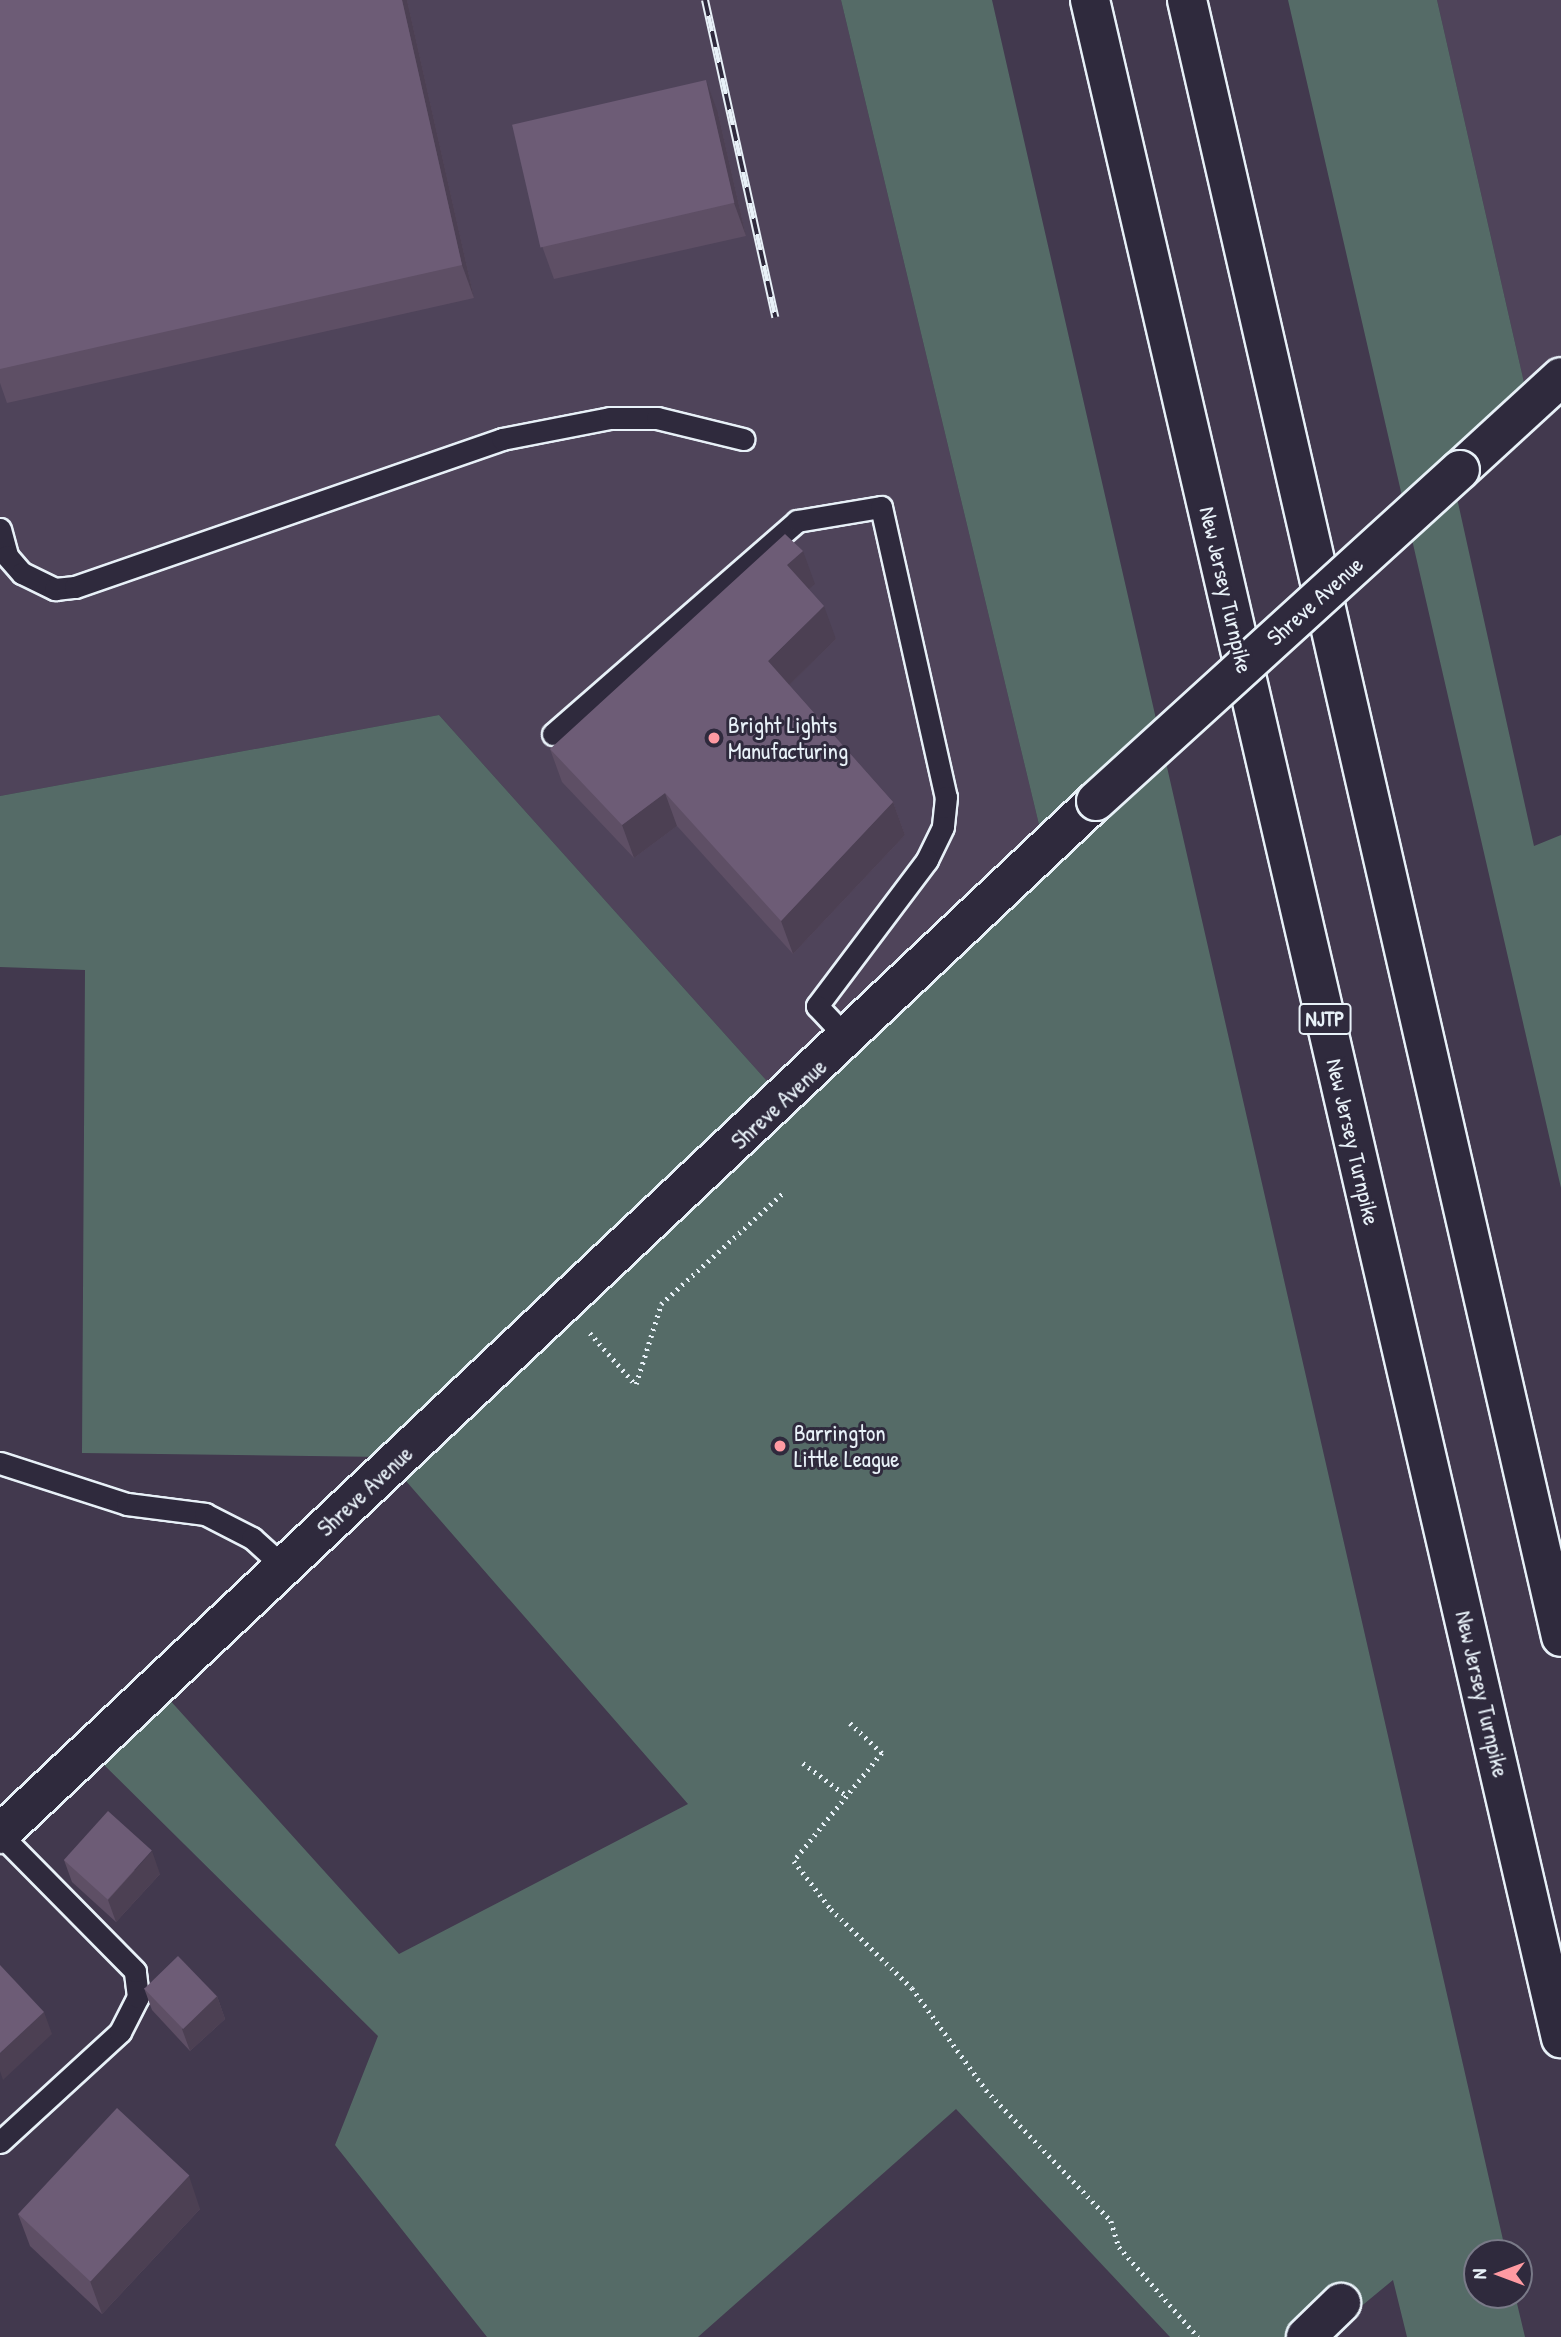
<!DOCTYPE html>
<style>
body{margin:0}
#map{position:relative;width:1561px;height:2337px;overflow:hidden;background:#42394e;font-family:"Patrick Hand",sans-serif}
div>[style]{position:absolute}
.built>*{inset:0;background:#4f445a}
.green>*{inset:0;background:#556b67}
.path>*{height:4.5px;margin-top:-2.25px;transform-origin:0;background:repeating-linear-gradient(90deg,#e8f1f8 0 2px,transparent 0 7px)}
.roads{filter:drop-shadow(2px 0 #e8f1f8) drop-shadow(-2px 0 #e8f1f8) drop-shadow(0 2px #e8f1f8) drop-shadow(0 -2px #e8f1f8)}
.service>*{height:21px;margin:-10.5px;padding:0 10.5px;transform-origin:10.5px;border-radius:10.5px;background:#2f2a3d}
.minor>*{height:38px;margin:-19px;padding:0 19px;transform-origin:19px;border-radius:19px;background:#2f2a3d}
.motorway>*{height:38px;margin:-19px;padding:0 19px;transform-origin:19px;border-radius:19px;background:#2f2a3d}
.rail>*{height:8px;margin-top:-4px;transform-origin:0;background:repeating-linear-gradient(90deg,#2f2a3d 0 16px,#e8f1f8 0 32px);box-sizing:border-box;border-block:2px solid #e8f1f8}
.bridges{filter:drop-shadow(2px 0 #e8f1f8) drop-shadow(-2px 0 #e8f1f8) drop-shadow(0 2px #e8f1f8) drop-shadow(0 -2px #e8f1f8)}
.minor-bridge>*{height:38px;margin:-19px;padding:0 19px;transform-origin:19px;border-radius:19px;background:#2f2a3d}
.wall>*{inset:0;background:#5e4f65}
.shaded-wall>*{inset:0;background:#4c4053}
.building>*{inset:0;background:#6d5c76;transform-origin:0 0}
.dots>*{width:19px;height:19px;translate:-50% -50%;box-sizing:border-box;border:4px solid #2f2a3d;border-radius:50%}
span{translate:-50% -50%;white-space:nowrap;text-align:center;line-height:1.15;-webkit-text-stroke:6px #2f2a3d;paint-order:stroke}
.shield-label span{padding:2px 5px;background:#2f2a3d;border:2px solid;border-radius:5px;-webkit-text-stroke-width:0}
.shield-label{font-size:21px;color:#e8f1f8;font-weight:700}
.street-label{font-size:23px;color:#e8f1f8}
.poi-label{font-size:23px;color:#e8f1f8}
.left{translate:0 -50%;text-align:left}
.north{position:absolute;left:1463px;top:2239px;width:70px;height:70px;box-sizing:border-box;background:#2f2a3d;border:2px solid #797a88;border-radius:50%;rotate:270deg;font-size:19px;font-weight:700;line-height:28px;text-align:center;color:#e8f1f8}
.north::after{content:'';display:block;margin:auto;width:24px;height:32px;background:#ff9aa2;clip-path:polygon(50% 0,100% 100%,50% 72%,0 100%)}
</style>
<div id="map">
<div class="built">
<i style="clip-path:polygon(0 0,841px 0,1047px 858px,783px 1099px,439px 715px,0 796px)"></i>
<i style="clip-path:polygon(1437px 0,1561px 0,1561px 369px,1528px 400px)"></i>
</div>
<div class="green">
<i style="clip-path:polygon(841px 0,992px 0,1506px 2253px,1477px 2253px,1477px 2295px,1515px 2295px,1525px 2337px,1407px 2337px,1393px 2280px,1324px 2337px,1170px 2337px,956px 2109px,698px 2337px,487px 2337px,335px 2145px,378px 2036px,89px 1750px,158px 1687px,399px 1954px,688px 1804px,385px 1457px,82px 1453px,85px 970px,0 967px,0 796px,439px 715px,783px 1099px,1047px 858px)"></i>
<i style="clip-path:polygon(1288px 0,1437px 0,1528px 400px,1453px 480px,1534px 846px,1561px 835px,1561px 1188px)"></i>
</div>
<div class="path">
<i style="left:590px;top:1333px;width:68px;rotate:48.6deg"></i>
<i style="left:636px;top:1384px;width:84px;rotate:-72.6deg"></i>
<i style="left:661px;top:1304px;width:165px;rotate:-42.3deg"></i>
<i style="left:850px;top:1723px;width:44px;rotate:43.2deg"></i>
<i style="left:882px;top:1753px;width:139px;rotate:129.2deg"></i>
<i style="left:794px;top:1861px;width:61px;rotate:52.4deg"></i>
<i style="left:831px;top:1909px;width:113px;rotate:44.3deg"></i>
<i style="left:912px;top:1988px;width:126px;rotate:54deg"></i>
<i style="left:986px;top:2090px;width:181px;rotate:46.3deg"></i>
<i style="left:1111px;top:2221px;width:27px;rotate:73deg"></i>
<i style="left:1119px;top:2247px;width:120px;rotate:48.7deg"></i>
<i style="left:803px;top:1763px;width:55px;rotate:36.9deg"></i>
</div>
<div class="roads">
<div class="service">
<i style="left:0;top:529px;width:28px;rotate:75deg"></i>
<i style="left:7px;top:556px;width:23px;rotate:49deg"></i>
<i style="left:22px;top:573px;width:37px;rotate:26deg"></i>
<i style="left:55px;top:589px;width:20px;rotate:-6deg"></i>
<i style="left:75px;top:587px;width:452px;rotate:-19.1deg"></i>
<i style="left:502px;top:439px;width:110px;rotate:-11deg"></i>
<i style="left:610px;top:418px;width:47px"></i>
<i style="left:657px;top:418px;width:89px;rotate:13.7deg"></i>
<i style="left:553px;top:734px;width:324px;rotate:-41.1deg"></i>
<i style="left:797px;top:521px;width:85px;rotate:-9.5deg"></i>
<i style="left:881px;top:507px;width:297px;rotate:77.4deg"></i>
<i style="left:946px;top:797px;width:30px;rotate:96deg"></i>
<i style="left:943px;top:827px;width:37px;rotate:116deg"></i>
<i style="left:927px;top:860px;width:183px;rotate:127deg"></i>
<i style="left:817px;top:1006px;width:45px;rotate:46.8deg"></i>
<i style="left:0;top:1463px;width:133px;rotate:17.9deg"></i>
<i style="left:127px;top:1504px;width:79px;rotate:7.3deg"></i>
<i style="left:205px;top:1514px;width:53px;rotate:27.1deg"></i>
<i style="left:252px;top:1538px;width:43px;rotate:42.2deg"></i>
<i style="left:0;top:2142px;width:163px;rotate:-42.5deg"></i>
<i style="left:120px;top:2032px;width:39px;rotate:-63deg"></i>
<i style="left:138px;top:1997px;width:26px;rotate:-97deg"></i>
<i style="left:135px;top:1971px;width:192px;rotate:-134.6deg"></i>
</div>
<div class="minor">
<i style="left:1460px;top:470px;width:137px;rotate:-42.6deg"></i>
<i style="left:0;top:1834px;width:1506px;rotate:-43.31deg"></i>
<i style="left:1306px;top:2337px;width:49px;rotate:-44.2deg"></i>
</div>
<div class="motorway">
<i style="left:1090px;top:0;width:2092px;rotate:76.99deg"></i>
<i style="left:1187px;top:0;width:1679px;rotate:77.13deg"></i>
</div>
</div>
<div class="rail">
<i style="left:705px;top:0;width:325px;rotate:77.5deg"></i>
</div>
<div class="bridges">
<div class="minor-bridge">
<i style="left:1096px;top:801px;width:492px;rotate:-42.3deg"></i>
</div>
</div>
<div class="wall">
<i style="clip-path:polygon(0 0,407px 0,474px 298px,7px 403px,0 383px)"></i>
<i style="clip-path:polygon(718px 113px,746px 236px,554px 279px,542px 246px)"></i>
<i style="clip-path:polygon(815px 584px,809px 589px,836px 639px,789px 685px,893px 802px,905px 835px,793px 954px,677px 826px,634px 858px,562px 782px,550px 749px)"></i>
<i style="clip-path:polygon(64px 1860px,160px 1874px,116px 1922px,72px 1882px)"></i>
<i style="clip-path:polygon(144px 1988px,217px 1996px,225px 2019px,190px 2051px,152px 2010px)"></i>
<i style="clip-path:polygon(200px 2209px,102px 2314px,30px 2246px,18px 2214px)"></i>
</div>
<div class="shaded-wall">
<i style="clip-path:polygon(402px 0,407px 0,474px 298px,462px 265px)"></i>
<i style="clip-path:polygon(706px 80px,718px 113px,746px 236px,734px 203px)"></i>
<i style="clip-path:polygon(803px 551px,815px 584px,799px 598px,787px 565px)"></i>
<i style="clip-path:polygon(824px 606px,836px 639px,780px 694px,768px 661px)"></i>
<i style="clip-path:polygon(665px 793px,677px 826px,634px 858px,622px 825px)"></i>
<i style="clip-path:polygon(893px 802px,905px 835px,793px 954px,781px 921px)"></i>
<i style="clip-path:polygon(152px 1851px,160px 1874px,116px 1922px,108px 1900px)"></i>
<i style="clip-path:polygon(217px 1996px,225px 2019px,190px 2051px,182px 2029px)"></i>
<i style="clip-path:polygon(44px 2012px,52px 2034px,3px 2080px,0 2071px,0 2053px)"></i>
<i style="clip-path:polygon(189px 2176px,200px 2209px,102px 2314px,90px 2281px)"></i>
</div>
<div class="building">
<i style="clip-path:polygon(0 0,402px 0,462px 265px,0 369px)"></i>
<i style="left:706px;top:80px;width:126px;height:199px;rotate:77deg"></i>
<i style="clip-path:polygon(785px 534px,803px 551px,787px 565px,824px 606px,768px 661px,893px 802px,781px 921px,665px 793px,622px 825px,550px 749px)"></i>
<i style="left:108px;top:1811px;width:59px;height:66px;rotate:42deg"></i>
<i style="left:178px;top:1956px;width:56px;height:47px;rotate:46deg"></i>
<i style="clip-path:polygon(0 1965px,44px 2012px,0 2053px)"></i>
<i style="left:117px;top:2108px;width:99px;height:145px;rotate:43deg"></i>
</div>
<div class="dots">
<i style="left:714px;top:738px;background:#ff9aa2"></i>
<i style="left:780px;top:1446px;background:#ff9aa2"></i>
</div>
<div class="shield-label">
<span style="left:1325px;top:1019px">NJTP</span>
</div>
<div class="street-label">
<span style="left:1226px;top:590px;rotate:77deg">New Jersey Turnpike</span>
<span style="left:1315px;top:601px;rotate:-42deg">Shreve Avenue</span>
<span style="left:779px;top:1104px;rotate:-43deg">Shreve Avenue</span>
<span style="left:1353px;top:1142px;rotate:77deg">New Jersey Turnpike</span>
<span style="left:365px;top:1491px;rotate:-43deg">Shreve Avenue</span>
<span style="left:1482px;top:1694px;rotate:77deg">New Jersey Turnpike</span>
</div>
<div class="poi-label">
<span class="left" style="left:728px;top:738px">Bright Lights<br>Manufacturing</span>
<span class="left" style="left:794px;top:1446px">Barrington<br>Little League</span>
</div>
<div class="north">N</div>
</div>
